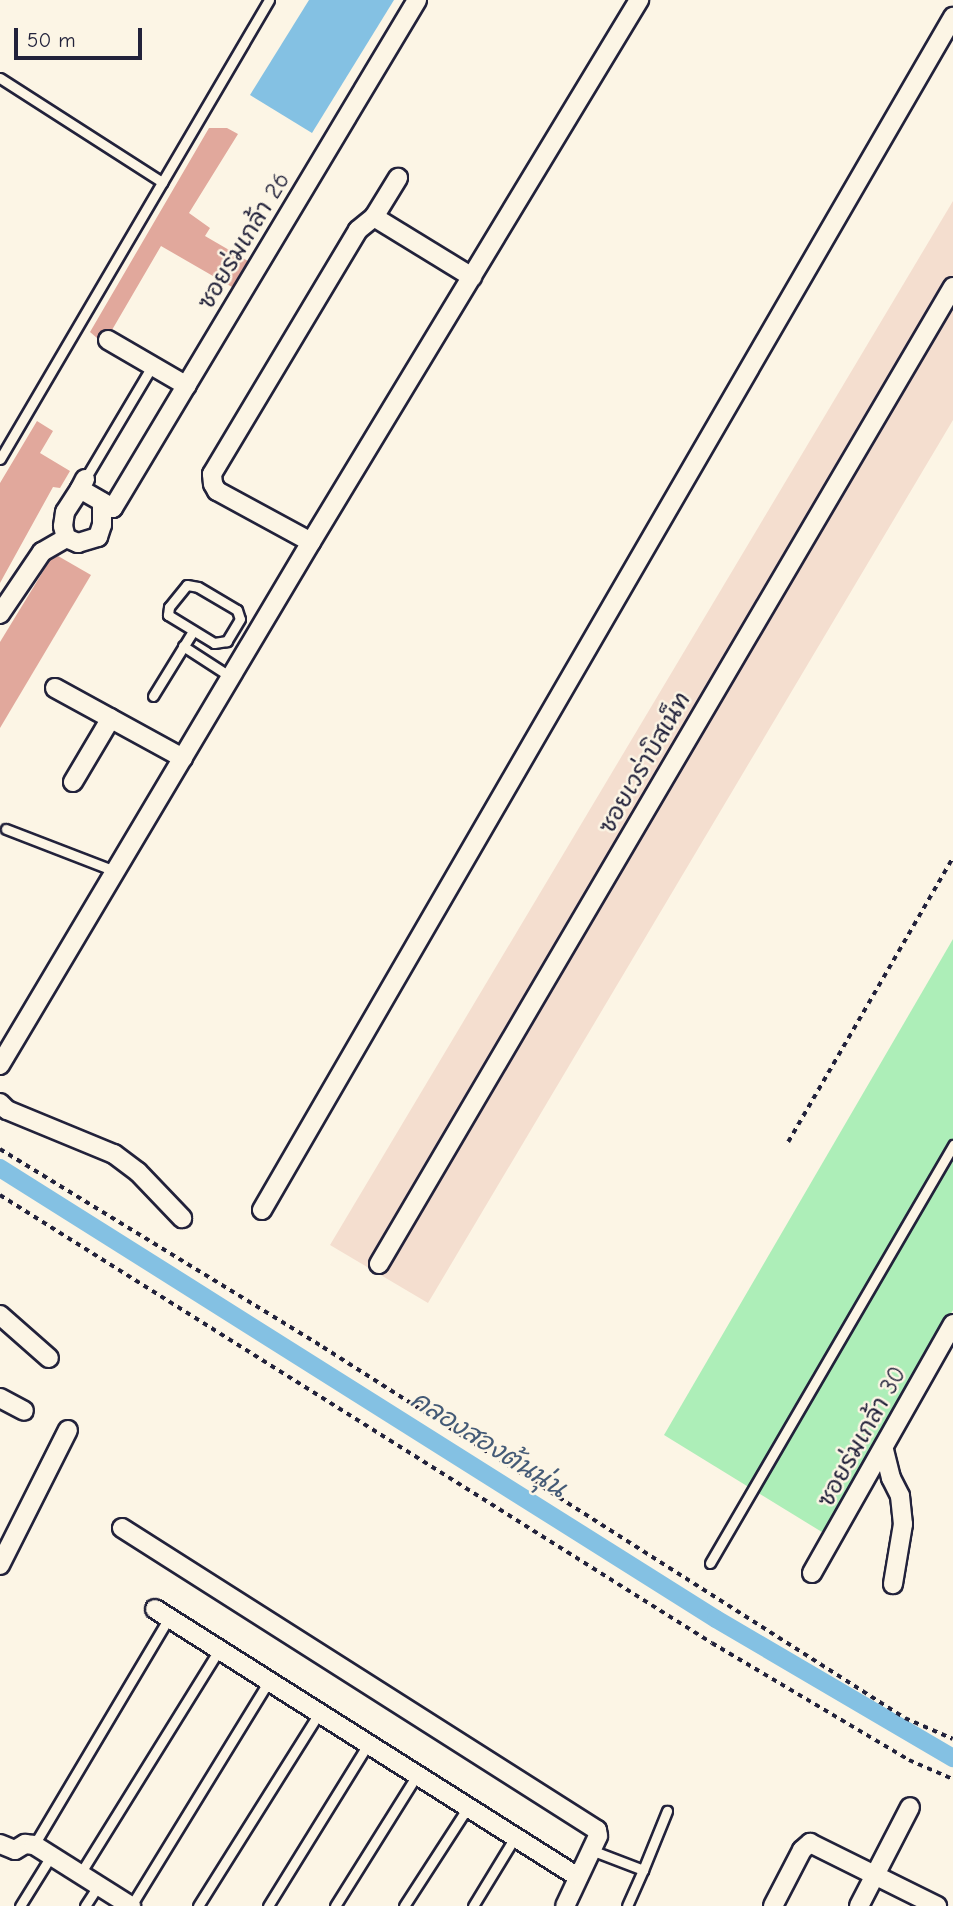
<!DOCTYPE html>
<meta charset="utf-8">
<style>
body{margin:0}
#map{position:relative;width:953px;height:1906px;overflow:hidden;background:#fcf5e5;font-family:"Comic Neue","Playpen Sans Thai",sans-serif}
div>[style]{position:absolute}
.built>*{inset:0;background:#f4decf}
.green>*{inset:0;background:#adeeb8}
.water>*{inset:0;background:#84c1e3}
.canal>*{height:18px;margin:-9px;padding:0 9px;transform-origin:9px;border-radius:9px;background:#84c1e3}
.building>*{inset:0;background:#e1a89c}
.path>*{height:3.5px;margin-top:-1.75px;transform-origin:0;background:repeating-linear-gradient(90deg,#22223b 0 5px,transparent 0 10px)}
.roads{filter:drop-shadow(2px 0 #22223b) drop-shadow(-2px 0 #22223b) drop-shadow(0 2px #22223b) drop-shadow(0 -2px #22223b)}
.service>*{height:9px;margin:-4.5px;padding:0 4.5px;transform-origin:4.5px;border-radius:4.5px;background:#fcf5e5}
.minor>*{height:18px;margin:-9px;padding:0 9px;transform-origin:9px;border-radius:9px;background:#fcf5e5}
span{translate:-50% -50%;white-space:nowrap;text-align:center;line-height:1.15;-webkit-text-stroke:5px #fcf5e5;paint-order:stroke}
.street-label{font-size:24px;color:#22223b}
.water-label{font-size:26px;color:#445a76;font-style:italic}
.scale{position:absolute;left:14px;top:28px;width:128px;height:32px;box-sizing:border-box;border:4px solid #22223b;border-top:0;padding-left:9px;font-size:21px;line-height:24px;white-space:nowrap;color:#22223b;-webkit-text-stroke:5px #fcf5e5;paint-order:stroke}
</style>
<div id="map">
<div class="built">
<i style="clip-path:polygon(953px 201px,953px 420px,428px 1303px,330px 1245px)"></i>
</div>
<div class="green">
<i style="clip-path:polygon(953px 939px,953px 1310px,830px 1537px,664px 1435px)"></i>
</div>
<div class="water">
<i style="clip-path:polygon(309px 0,394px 0,312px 133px,250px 95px)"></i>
</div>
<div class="canal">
<i style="left:0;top:1168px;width:846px;rotate:32.21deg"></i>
<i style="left:716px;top:1619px;width:275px;rotate:30.4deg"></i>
</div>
<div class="building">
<i style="clip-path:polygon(209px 128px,227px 128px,238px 134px,189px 213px,210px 228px,205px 236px,248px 261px,232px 287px,161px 246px,112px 330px,102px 331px,97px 338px,90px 332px)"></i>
<i style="clip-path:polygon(37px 421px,53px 431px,40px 453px,70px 471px,60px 488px,53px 487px,0 583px,0 483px)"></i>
<i style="clip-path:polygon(58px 556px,91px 575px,0 728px,0 642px,50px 560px)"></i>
</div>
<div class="path">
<i style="left:788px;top:1142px;width:329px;rotate:-59.9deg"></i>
<i style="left:0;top:1149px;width:379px;rotate:31.5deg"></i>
<i style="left:323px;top:1347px;width:690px;rotate:32.52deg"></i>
<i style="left:905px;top:1718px;width:52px;rotate:23.6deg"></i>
<i style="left:0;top:1195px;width:841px;rotate:32.18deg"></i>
<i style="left:712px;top:1643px;width:229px;rotate:30.7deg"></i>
<i style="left:909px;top:1760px;width:48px;rotate:23.4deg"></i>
</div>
<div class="roads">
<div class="service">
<i style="left:0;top:78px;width:193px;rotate:32.7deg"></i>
<i style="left:0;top:459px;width:532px;rotate:-59.63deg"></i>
<i style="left:85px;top:479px;width:131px;rotate:-59.3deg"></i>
<i style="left:187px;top:585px;width:11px;rotate:10deg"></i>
<i style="left:198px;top:587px;width:45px;rotate:30.5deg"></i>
<i style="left:237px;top:610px;width:9px;rotate:72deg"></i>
<i style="left:240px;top:619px;width:26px;rotate:121deg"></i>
<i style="left:227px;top:641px;width:13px;rotate:171deg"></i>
<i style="left:214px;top:643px;width:54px;rotate:-148.7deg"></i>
<i style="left:168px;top:615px;width:8px;rotate:-83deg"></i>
<i style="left:169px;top:607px;width:28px;rotate:-51deg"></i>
<i style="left:183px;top:646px;width:57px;rotate:32.9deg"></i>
<i style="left:153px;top:696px;width:76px;rotate:-58.4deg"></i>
<i style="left:6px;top:829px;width:117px;rotate:21.1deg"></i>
<i style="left:710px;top:1563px;width:484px;rotate:-59.8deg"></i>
<i style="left:34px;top:1845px;width:264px;rotate:-59.3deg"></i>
<i style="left:591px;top:1850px;width:56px;rotate:21deg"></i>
<i style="left:643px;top:1870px;width:39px;rotate:114deg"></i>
<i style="left:643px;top:1870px;width:64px;rotate:-67.9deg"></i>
<i style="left:80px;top:1874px;width:264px;rotate:-58.2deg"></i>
<i style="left:20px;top:1906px;width:59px;rotate:-58.2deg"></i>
<i style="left:85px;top:1906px;width:24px;rotate:-57deg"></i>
<i style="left:131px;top:1906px;width:264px;rotate:-58.5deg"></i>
<i style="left:198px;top:1906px;width:228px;rotate:-57.9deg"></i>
<i style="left:268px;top:1906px;width:190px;rotate:-58.3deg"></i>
<i style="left:335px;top:1906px;width:155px;rotate:-58deg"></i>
<i style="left:404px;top:1906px;width:118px;rotate:-57.1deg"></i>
<i style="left:473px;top:1906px;width:81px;rotate:-58.7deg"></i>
</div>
<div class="minor">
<i style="left:374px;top:217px;width:46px;rotate:-58.4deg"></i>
<i style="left:108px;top:340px;width:91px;rotate:30.2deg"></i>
<i style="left:85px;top:479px;width:11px;rotate:117deg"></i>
<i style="left:80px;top:489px;width:38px;rotate:30deg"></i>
<i style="left:113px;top:508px;width:592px;rotate:-59.1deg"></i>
<i style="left:80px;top:489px;width:27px;rotate:123deg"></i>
<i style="left:65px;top:512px;width:14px;rotate:98deg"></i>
<i style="left:63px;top:526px;width:12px;rotate:76deg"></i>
<i style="left:66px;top:538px;width:13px;rotate:23deg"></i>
<i style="left:78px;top:543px;width:21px;rotate:-17deg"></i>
<i style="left:98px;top:537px;width:13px;rotate:-72deg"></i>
<i style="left:102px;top:525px;width:23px;rotate:-90deg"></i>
<i style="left:311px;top:542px;width:107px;rotate:-151.5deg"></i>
<i style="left:217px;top:491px;width:8px;rotate:-120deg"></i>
<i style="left:213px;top:484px;width:10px;rotate:-96deg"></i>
<i style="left:212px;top:474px;width:284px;rotate:-59.1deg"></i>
<i style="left:358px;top:230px;width:21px;rotate:-39deg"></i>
<i style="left:374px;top:217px;width:115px;rotate:31.5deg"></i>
<i style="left:0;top:614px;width:75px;rotate:-55.9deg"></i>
<i style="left:42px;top:552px;width:28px;rotate:-30deg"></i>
<i style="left:55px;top:688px;width:146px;rotate:28.7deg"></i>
<i style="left:73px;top:782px;width:74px;rotate:-59.3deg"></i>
<i style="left:0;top:1065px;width:608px;rotate:-59.26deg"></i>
<i style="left:311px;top:542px;width:634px;rotate:-58.82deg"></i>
<i style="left:0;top:1103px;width:10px;rotate:45deg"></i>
<i style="left:7px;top:1110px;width:116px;rotate:22.4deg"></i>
<i style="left:114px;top:1154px;width:30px;rotate:37deg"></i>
<i style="left:138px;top:1172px;width:64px;rotate:46.3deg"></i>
<i style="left:262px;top:1210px;width:1379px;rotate:-59.92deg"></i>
<i style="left:379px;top:1264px;width:1133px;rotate:-59.57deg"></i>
<i style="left:0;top:1315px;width:65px;rotate:41.3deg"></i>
<i style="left:0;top:1398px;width:27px;rotate:28deg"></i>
<i style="left:884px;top:1450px;width:29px;rotate:76deg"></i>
<i style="left:891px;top:1478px;width:20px;rotate:63deg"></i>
<i style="left:900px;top:1496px;width:28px;rotate:84deg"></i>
<i style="left:903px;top:1524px;width:61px;rotate:99.5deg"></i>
<i style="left:122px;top:1528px;width:563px;rotate:32.45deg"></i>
<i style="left:597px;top:1830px;width:6px;rotate:81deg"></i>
<i style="left:598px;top:1836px;width:77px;rotate:115.2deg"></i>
<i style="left:0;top:1565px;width:151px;rotate:-63.3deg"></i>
<i style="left:812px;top:1573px;width:286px;rotate:-60.5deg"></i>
<i style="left:155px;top:1609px;width:501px;rotate:32.36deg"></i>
<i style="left:0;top:1844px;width:16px;rotate:22deg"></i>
<i style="left:15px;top:1850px;width:12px;rotate:-31deg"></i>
<i style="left:25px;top:1844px;width:9px;rotate:6deg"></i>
<i style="left:34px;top:1845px;width:115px;rotate:32.2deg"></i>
<i style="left:773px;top:1906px;width:63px;rotate:-62.6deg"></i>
<i style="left:802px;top:1850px;width:11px;rotate:-41deg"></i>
<i style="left:810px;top:1843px;width:142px;rotate:26.4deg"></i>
<i style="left:859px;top:1906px;width:111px;rotate:-62.7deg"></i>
</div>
</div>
<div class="street-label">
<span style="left:244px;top:241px;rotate:-59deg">ซอยร่มเกล้า 26</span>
<span style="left:645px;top:763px;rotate:-60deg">ซอยเวร่าบิสเน็ท</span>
<span style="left:862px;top:1437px;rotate:-61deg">ซอยร่มเกล้า 30</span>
</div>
<div class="water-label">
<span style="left:488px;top:1445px;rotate:32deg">คลองสองต้นนุ่น</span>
</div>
<div class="scale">50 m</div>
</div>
